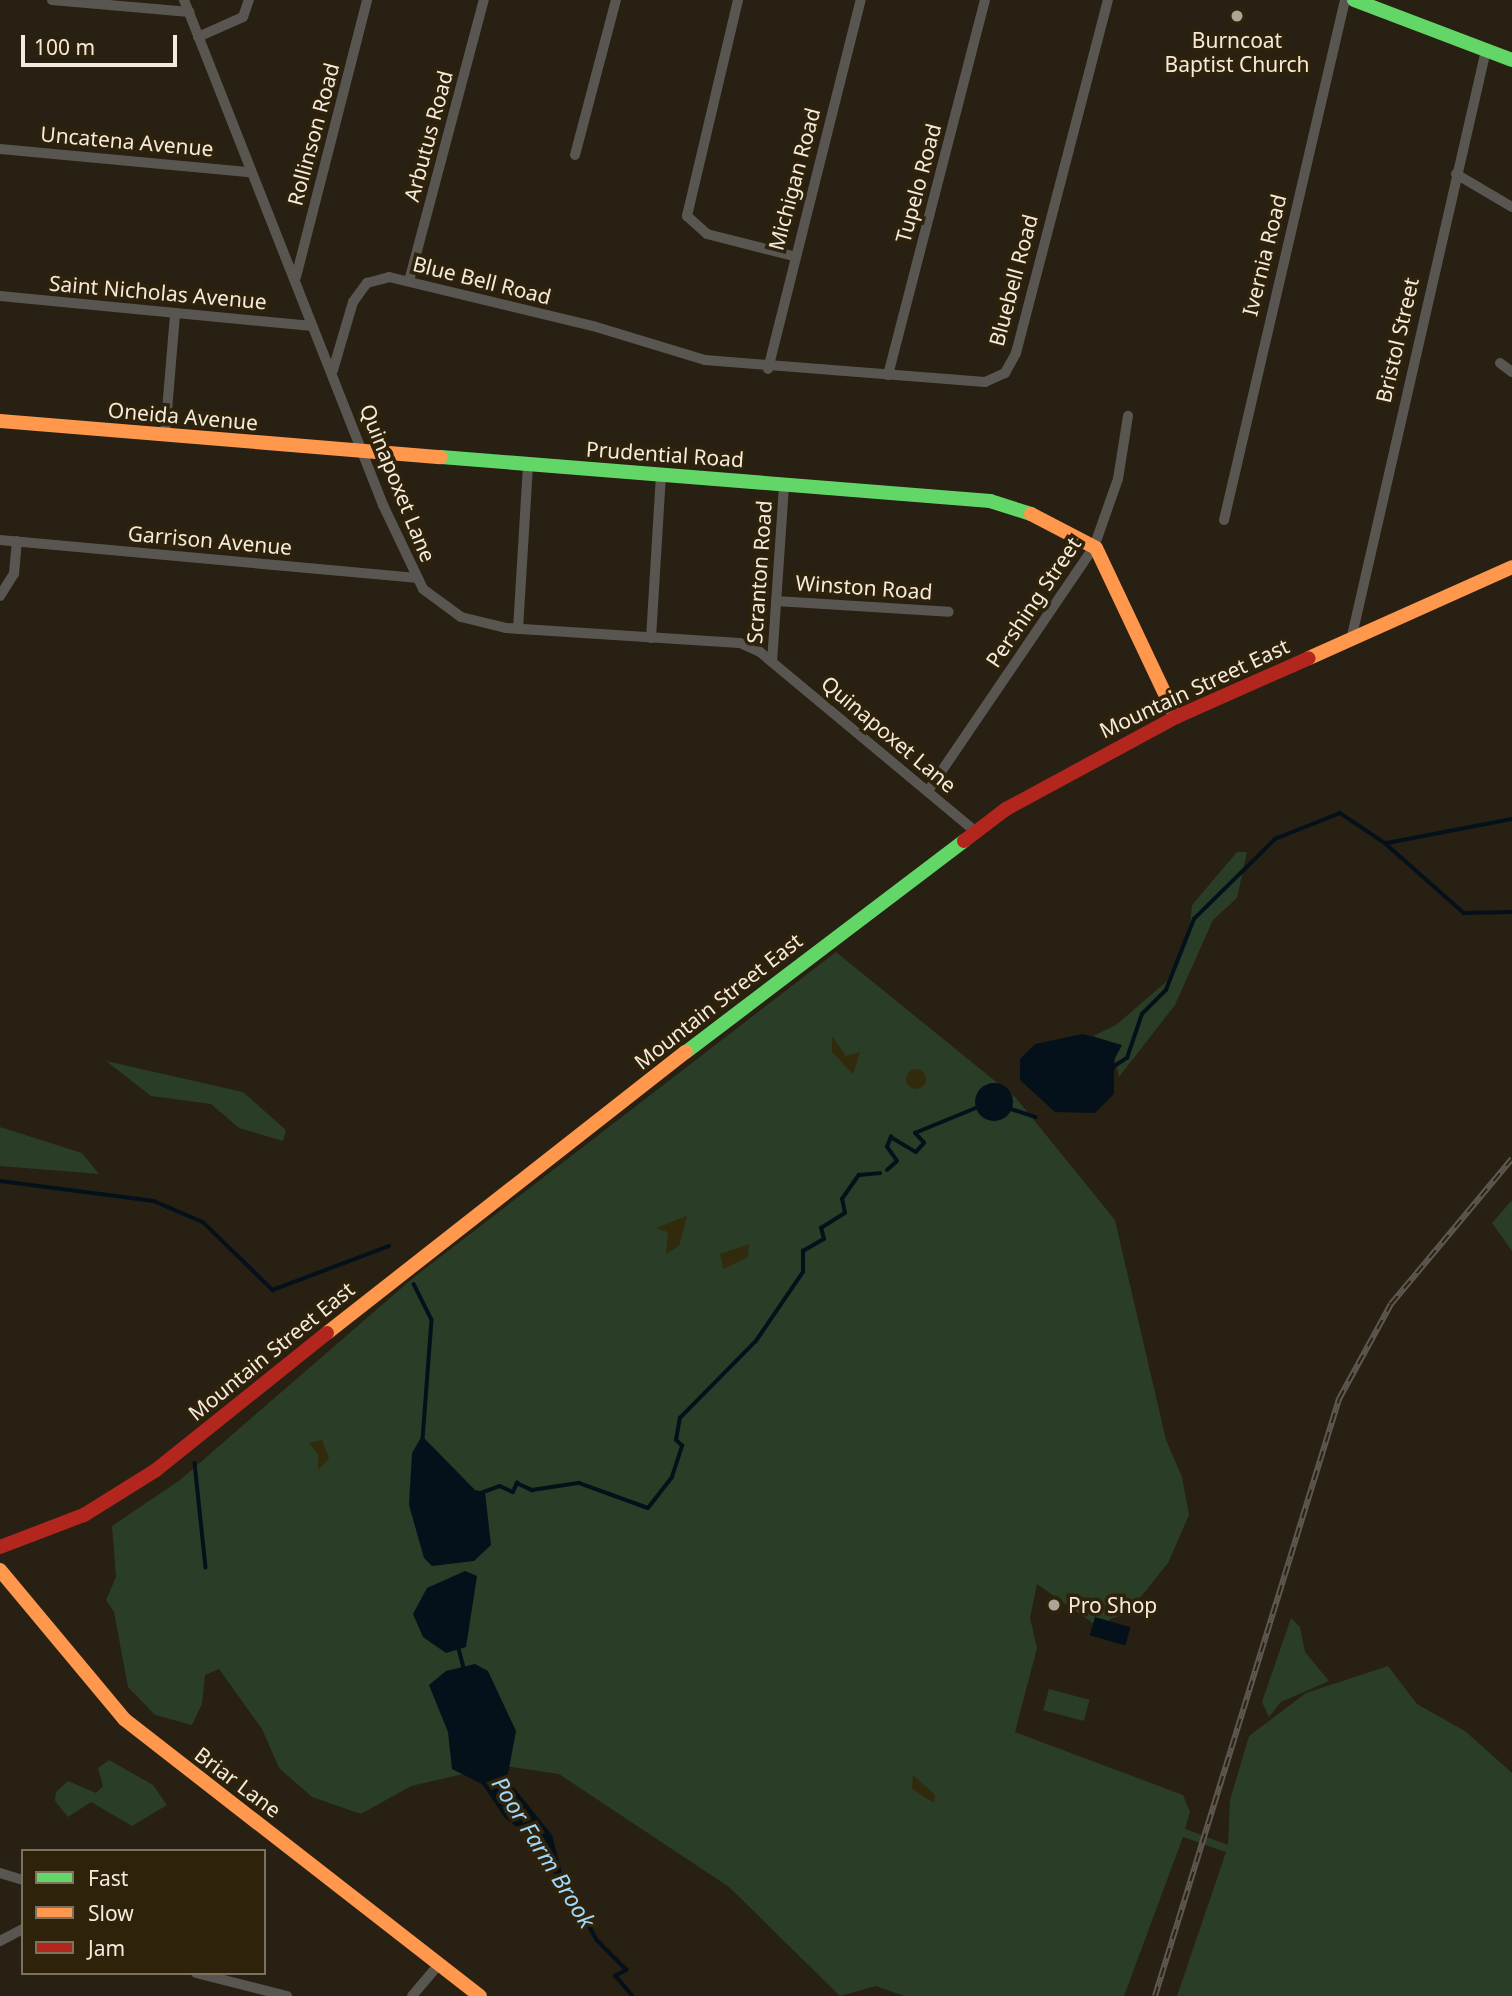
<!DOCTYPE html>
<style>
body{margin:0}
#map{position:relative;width:1512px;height:1996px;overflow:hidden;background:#272013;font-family:"Noto Sans",sans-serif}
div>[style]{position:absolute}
.green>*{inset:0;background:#2a3d27;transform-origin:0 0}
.sand>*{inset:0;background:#322a0c}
.round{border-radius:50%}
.water>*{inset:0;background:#04111a;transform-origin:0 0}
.stream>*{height:3.5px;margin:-1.75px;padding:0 1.75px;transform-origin:1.75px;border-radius:1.75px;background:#04111a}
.street>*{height:10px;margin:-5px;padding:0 5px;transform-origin:5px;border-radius:5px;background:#595651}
.fast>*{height:14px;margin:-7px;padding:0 7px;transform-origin:7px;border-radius:7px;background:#63d668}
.slow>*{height:14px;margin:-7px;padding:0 7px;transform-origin:7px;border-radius:7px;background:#ff974d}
.jam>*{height:14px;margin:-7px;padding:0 7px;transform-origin:7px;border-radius:7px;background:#b3261e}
.rail>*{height:6px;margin-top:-3px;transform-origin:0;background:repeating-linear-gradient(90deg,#2f220b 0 10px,#5d5851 0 20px);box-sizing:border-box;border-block:2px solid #5d5851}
.dots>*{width:19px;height:19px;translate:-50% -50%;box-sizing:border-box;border:4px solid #2f220b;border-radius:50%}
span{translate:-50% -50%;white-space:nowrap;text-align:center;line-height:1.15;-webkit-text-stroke:7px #2f220b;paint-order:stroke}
.poi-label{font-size:21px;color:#f4ebdd}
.left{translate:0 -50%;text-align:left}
.street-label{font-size:21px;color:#f4ebdd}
.water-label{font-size:23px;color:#9fdafd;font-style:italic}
.legend{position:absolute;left:21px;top:1849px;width:245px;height:126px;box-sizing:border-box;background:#2f220b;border:2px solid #7e725f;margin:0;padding:9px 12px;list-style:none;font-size:21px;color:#f4ebdd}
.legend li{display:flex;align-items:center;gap:14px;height:35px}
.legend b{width:35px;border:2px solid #7e725f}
.scale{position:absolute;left:21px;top:35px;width:156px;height:32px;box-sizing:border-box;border:4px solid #f4ebdd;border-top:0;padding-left:9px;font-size:21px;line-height:24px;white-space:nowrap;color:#f4ebdd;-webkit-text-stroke:5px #2f220b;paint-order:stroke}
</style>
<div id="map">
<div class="green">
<i style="clip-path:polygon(1237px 852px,1247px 852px,1237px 898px,1213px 920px,1175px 1005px,1119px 1077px,1111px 1042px,1093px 1036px,1116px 1025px,1167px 981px,1189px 935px,1192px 905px)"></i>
<i style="clip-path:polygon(836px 952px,1016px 1098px,1115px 1220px,1166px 1440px,1182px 1477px,1189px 1515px,1168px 1563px,1127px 1614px,1110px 1619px,1107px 1633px,1037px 1584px,1030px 1618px,1037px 1648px,1015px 1732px,1183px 1795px,1190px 1812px,1185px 1829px,1228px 1845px,1230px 1800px,1249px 1736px,1306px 1693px,1388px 1666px,1417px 1704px,1465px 1731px,1512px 1773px,1512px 1996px,1177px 1996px,1226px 1852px,1183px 1837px,1124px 1996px,904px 1996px,876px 1986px,840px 1996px,729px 1887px,559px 1774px,505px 1766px,459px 1775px,411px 1786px,361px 1814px,312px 1797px,279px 1768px,262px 1729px,219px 1669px,205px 1675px,202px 1704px,192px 1725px,155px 1715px,128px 1687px,114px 1612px,106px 1600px,116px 1577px,112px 1526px,180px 1480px,413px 1278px)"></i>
<i style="clip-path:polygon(106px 1061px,243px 1092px,286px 1130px,283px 1141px,239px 1128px,211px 1104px,151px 1096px)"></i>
<i style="clip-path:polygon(0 1127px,82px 1153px,99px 1174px,0 1166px)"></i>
<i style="clip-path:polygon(1512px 1200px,1512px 1251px,1492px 1223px)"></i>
<i style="clip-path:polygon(1291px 1618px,1300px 1627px,1305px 1652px,1329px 1681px,1281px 1702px,1269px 1717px,1262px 1702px)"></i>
<i style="left:1049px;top:1689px;width:42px;height:22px;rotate:15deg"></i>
<i style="clip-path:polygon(109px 1760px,153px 1785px,167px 1805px,132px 1826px,91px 1802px,68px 1817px,55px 1801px,56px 1792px,68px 1781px,96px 1793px,103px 1786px,98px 1768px)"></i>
</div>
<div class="sand">
<i style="clip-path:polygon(832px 1036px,846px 1056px,860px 1052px,853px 1074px,832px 1052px)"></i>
<i class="round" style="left:906px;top:1069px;width:20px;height:20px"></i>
<i style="clip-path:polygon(687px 1216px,679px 1246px,666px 1254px,668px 1232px,656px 1228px)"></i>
<i style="clip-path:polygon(749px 1244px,748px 1257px,723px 1269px,720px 1254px)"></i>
<i style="clip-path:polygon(322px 1440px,329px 1458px,318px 1470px,318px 1454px,309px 1443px)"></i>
<i style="clip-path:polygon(913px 1775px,935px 1795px,934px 1803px,912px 1789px)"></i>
</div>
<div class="water">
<i style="clip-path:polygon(1083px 1034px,1122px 1045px,1114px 1060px,1114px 1094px,1095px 1113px,1055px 1112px,1020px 1080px,1020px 1059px,1035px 1044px)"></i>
<i class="round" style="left:975px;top:1083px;width:38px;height:38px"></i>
<i style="clip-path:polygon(422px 1436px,475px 1490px,485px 1492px,491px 1545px,474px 1561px,432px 1566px,424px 1558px,409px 1505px,412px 1453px)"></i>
<i style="clip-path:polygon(465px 1571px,477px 1576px,466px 1647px,446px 1653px,423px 1637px,413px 1614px,427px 1588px)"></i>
<i style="left:1095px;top:1617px;width:37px;height:19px;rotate:16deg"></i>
<i style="clip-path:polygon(475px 1664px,488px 1671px,516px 1731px,507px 1779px,552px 1835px,563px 1877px,551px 1872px,536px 1841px,505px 1818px,482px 1784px,452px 1769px,448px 1732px,429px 1685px,446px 1671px)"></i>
</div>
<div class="stream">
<i style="left:1387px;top:843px;width:127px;rotate:-10.9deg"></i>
<i style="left:1113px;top:1067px;width:17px;rotate:-33deg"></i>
<i style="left:1127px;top:1058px;width:46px;rotate:-71.2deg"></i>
<i style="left:1142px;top:1014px;width:34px;rotate:-45deg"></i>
<i style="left:1166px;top:990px;width:76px;rotate:-68.5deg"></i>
<i style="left:1194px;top:919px;width:114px;rotate:-44.6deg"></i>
<i style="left:1275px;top:839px;width:70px;rotate:-21.8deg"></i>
<i style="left:1340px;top:813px;width:54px;rotate:33.7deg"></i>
<i style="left:1385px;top:843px;width:106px;rotate:41.5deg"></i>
<i style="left:1464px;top:913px;width:48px;rotate:-1.2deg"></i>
<i style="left:1008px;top:1108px;width:29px;rotate:18deg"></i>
<i style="left:887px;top:1170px;width:13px;rotate:-42deg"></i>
<i style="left:897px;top:1161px;width:17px;rotate:-126deg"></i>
<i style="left:887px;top:1147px;width:11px;rotate:-68deg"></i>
<i style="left:891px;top:1137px;width:29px;rotate:31deg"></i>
<i style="left:916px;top:1152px;width:12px;rotate:-48deg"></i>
<i style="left:924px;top:1143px;width:13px;rotate:-132deg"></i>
<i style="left:915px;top:1133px;width:66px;rotate:-22.3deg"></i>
<i style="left:0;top:1181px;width:155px;rotate:7.4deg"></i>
<i style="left:154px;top:1201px;width:53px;rotate:23.2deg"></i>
<i style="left:203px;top:1222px;width:98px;rotate:44.2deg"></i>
<i style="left:273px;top:1290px;width:124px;rotate:-20.8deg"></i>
<i style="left:414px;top:1284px;width:40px;rotate:63.4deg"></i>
<i style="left:432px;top:1320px;width:120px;rotate:94.3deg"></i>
<i style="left:195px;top:1463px;width:105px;rotate:84deg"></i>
<i style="left:481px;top:1493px;width:20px;rotate:-20deg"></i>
<i style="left:500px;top:1486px;width:14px;rotate:25deg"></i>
<i style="left:513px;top:1492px;width:10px;rotate:-66deg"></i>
<i style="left:517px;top:1483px;width:17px;rotate:25deg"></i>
<i style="left:532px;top:1490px;width:48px;rotate:-8.5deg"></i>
<i style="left:579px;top:1483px;width:73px;rotate:19.9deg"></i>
<i style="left:648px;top:1508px;width:39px;rotate:-52deg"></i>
<i style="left:672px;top:1477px;width:33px;rotate:-72deg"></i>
<i style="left:682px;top:1446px;width:8px;rotate:-135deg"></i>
<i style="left:676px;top:1440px;width:22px;rotate:-80deg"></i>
<i style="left:680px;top:1418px;width:108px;rotate:-45.4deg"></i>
<i style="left:756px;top:1341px;width:83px;rotate:-55.7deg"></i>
<i style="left:803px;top:1272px;width:21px;rotate:-90deg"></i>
<i style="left:803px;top:1251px;width:24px;rotate:-30deg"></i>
<i style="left:824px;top:1239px;width:11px;rotate:-105deg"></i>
<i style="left:821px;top:1228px;width:28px;rotate:-32deg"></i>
<i style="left:845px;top:1213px;width:14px;rotate:-102deg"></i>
<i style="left:842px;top:1199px;width:29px;rotate:-55deg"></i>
<i style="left:859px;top:1175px;width:21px;rotate:-5deg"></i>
<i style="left:459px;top:1649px;width:20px;rotate:75deg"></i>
<i style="left:561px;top:1875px;width:74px;rotate:61deg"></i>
<i style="left:597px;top:1940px;width:42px;rotate:45deg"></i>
<i style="left:627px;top:1970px;width:13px;rotate:151deg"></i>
<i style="left:616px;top:1976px;width:26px;rotate:50deg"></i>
</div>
<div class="street">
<i style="left:52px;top:0;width:138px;rotate:5deg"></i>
<i style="left:184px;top:0;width:543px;rotate:68.49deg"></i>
<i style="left:383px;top:505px;width:93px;rotate:64.5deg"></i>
<i style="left:423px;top:589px;width:47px;rotate:36.4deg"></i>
<i style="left:461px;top:617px;width:46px;rotate:13.7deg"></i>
<i style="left:506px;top:628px;width:234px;rotate:3.7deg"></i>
<i style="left:740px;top:643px;width:22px;rotate:24deg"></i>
<i style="left:760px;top:652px;width:281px;rotate:39.8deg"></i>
<i style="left:738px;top:0;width:222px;rotate:103.3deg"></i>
<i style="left:687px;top:216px;width:27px;rotate:42deg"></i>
<i style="left:707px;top:234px;width:89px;rotate:14.3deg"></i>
<i style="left:198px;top:37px;width:49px;rotate:-24deg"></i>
<i style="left:243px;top:17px;width:18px;rotate:-71deg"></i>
<i style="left:0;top:149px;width:251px;rotate:5.3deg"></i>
<i style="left:575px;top:155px;width:160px;rotate:-75.2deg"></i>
<i style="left:1456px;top:174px;width:65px;rotate:30.5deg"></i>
<i style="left:296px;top:277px;width:286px;rotate:-75.6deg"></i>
<i style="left:409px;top:281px;width:291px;rotate:-75.1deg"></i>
<i style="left:0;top:296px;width:314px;rotate:5.5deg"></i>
<i style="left:1500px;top:363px;width:15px;rotate:37deg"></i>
<i style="left:768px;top:369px;width:381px;rotate:-75.9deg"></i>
<i style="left:333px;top:370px;width:71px;rotate:-73.6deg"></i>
<i style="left:353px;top:302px;width:24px;rotate:-54deg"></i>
<i style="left:367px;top:283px;width:23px;rotate:-15deg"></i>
<i style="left:389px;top:277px;width:210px;rotate:13.5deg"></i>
<i style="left:593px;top:326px;width:117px;rotate:16.9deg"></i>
<i style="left:705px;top:360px;width:281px;rotate:4.5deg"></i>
<i style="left:985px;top:382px;width:22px;rotate:-24deg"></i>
<i style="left:1005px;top:373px;width:23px;rotate:-61deg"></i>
<i style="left:1016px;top:353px;width:365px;rotate:-75.4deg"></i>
<i style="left:888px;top:375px;width:387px;rotate:-75.5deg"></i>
<i style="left:165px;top:434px;width:120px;rotate:-85.2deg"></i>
<i style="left:1224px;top:520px;width:534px;rotate:-76.9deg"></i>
<i style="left:0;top:540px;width:418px;rotate:5.2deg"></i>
<i style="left:0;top:596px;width:26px;rotate:-58deg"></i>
<i style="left:14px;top:574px;width:33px;rotate:-85deg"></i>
<i style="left:776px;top:601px;width:173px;rotate:3.6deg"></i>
<i style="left:518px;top:629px;width:164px;rotate:-86.5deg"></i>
<i style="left:651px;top:638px;width:163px;rotate:-86.5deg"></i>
<i style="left:1351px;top:640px;width:605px;rotate:-77.11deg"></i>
<i style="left:772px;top:662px;width:178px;rotate:-86.1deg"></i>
<i style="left:928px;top:791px;width:295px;rotate:-55.8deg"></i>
<i style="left:1094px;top:547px;width:72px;rotate:-70.6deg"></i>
<i style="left:1118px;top:479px;width:64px;rotate:-81deg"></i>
<i style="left:0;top:1873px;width:24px;rotate:17deg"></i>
<i style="left:0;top:1941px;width:26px;rotate:-28deg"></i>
<i style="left:196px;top:1973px;width:94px;rotate:14.2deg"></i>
<i style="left:412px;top:1996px;width:43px;rotate:-49.7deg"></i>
</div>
<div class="fast">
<i style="left:1354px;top:0;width:169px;rotate:20.8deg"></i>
<i style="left:441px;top:457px;width:551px;rotate:4.58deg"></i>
<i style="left:990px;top:501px;width:43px;rotate:17.6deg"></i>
<i style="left:686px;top:1052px;width:349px;rotate:-37.2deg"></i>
</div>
<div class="slow">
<i style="left:0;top:421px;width:442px;rotate:4.7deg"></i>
<i style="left:1031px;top:514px;width:73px;rotate:27.6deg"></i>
<i style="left:1096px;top:548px;width:187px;rotate:64.7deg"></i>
<i style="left:1309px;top:658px;width:222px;rotate:-24.1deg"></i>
<i style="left:327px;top:1333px;width:456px;rotate:-38.1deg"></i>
<i style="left:0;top:1570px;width:194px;rotate:50.2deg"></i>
<i style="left:124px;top:1719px;width:451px;rotate:37.9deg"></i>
</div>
<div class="jam">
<i style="left:964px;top:841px;width:53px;rotate:-37.3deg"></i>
<i style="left:1006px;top:809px;width:193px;rotate:-28.4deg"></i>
<i style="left:1176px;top:717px;width:145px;rotate:-23.9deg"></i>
<i style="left:0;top:1547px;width:90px;rotate:-20.9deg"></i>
<i style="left:84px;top:1515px;width:85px;rotate:-32deg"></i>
<i style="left:156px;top:1470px;width:219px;rotate:-38.7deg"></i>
</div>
<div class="rail">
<i style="left:1155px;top:1996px;width:625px;rotate:-72.87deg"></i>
<i style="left:1339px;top:1399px;width:108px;rotate:-61.3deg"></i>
<i style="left:1391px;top:1304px;width:189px;rotate:-50.2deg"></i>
</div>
<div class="dots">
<i style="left:1237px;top:16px;background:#aca496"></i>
<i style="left:1054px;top:1605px;background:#aca496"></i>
</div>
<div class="poi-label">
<span style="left:1237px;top:52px">Burncoat<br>Baptist Church</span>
<span class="left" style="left:1068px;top:1605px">Pro Shop</span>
</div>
<div class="street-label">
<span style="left:313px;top:134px;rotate:-75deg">Rollinson Road</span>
<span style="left:428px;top:136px;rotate:-75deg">Arbutus Road</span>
<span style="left:127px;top:141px;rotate:5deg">Uncatena Avenue</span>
<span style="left:794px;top:179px;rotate:-75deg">Michigan Road</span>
<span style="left:918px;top:183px;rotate:-75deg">Tupelo Road</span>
<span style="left:1264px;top:255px;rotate:-76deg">Ivernia Road</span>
<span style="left:482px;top:280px;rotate:14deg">Blue Bell Road</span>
<span style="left:1013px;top:280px;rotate:-75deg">Bluebell Road</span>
<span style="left:158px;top:292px;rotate:5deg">Saint Nicholas Avenue</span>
<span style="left:1397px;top:340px;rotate:-77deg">Bristol Street</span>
<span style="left:183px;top:416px;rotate:5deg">Oneida Avenue</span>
<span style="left:665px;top:454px;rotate:4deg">Prudential Road</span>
<span style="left:398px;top:483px;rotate:68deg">Quinapoxet Lane</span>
<span style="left:210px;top:540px;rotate:5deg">Garrison Avenue</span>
<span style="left:759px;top:572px;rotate:-86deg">Scranton Road</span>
<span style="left:864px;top:587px;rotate:4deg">Winston Road</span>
<span style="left:1033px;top:602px;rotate:-56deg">Pershing Street</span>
<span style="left:1194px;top:688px;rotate:-25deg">Mountain Street East</span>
<span style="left:889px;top:734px;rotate:40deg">Quinapoxet Lane</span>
<span style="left:718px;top:1001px;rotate:-38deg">Mountain Street East</span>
<span style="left:271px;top:1351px;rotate:-39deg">Mountain Street East</span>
<span style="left:238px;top:1782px;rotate:37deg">Briar Lane</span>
</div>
<div class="water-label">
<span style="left:544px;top:1852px;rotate:58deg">Poor Farm Brook</span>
</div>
<ul class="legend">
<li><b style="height:9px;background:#63d668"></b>Fast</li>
<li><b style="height:9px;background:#ff974d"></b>Slow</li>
<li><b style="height:9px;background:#b3261e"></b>Jam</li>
</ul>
<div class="scale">100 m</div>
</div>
